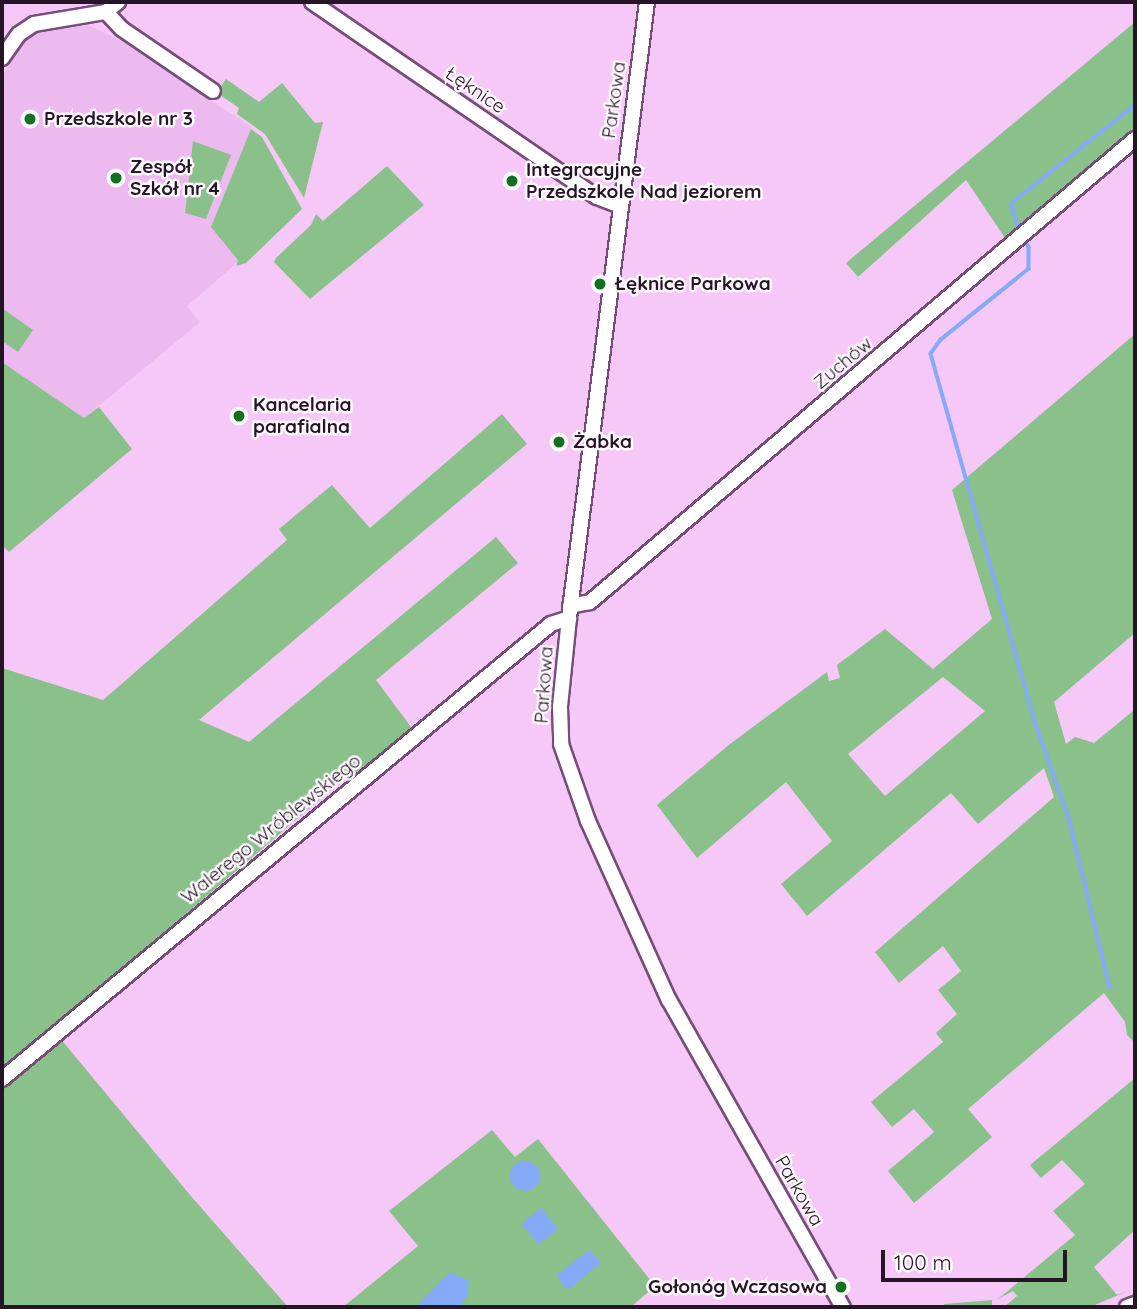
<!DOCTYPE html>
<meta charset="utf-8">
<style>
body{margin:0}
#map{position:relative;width:1137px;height:1309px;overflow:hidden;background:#f5c8f7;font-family:Quicksand,sans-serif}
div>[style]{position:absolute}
.built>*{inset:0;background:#ecbaef}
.green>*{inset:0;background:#8ac08a}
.water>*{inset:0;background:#85aaf7;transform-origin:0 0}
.round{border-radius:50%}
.stream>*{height:3.5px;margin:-1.75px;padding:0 1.75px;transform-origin:1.75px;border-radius:1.75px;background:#85aaf7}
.roads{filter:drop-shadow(2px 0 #754e78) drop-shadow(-2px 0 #754e78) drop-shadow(0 2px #754e78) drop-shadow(0 -2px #754e78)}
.minor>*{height:14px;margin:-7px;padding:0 7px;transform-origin:7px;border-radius:7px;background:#fff}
.dots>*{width:19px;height:19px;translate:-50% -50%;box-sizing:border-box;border:4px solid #fdf9fd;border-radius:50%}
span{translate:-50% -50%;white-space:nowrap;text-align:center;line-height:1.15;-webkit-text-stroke:5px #fdf9fd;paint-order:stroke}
.street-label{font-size:19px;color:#251527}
.poi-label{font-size:19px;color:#251527;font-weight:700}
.left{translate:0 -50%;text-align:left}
.right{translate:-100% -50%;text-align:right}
.frame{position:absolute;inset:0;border:4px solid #251527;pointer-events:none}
.scale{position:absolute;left:881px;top:1250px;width:186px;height:32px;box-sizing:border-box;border:4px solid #251527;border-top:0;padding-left:9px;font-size:21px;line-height:24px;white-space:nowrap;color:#251527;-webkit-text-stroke:5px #fdf9fd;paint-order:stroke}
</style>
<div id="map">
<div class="built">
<i style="clip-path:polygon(88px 25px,125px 43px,251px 127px,239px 261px,187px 306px,200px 322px,84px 418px,2px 362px,2px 77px,26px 40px,43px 31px)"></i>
</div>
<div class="green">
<i style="clip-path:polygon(1135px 22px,1135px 131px,1007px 241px,966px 180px,858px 277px,846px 263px)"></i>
<i style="clip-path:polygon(226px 79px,259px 102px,282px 83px,315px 123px,323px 122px,304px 198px,265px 134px,237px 114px,239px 108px,220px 95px,218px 91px)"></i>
<i style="clip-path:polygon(251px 129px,262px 137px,302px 209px,246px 263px,236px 266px,238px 260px,211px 227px)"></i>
<i style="clip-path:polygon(193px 141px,231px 155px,206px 219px,185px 213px)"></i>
<i style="clip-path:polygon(387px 166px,424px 205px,310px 299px,274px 262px,276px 258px,311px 225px,316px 214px,323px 221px)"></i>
<i style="clip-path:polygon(2px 308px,33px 330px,18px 352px,2px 341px)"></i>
<i style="clip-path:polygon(evenodd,1135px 334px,1135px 633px,1054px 702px,1066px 744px,1075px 737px,1094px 743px,1133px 711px,1135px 714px,1135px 1043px,1127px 1035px,1125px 1022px,1104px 993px,968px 1109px,992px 1137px,914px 1203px,888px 1171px,934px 1132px,914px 1109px,892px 1127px,871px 1102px,943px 1042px,936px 1033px,957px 1014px,938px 990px,961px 971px,943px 946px,899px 983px,875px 952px,1054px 797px,1044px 768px,978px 824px,951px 793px,807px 916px,781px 884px,832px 841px,786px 782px,697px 858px,657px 805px,730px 744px,827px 672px,829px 681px,840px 678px,837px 665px,885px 629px,933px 669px,992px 619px,952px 490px,1135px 334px,943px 677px,985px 711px,885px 796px,848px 754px,943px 677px)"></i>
<i style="clip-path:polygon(2px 362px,84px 418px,99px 407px,132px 449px,9px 552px,2px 545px)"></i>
<i style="clip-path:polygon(502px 414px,527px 444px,199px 720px,249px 742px,496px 537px,518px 563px,376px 680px,414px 731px,364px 772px,352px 772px,2px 1071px,2px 668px,103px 700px,287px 540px,279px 529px,332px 485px,370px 528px)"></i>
<i style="clip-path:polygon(60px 1038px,190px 1195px,288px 1307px,2px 1307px,2px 1087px)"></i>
<i style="clip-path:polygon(1135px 1078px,1135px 1230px,1094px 1267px,1117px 1295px,1135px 1288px,1090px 1307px,1004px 1307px,1017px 1296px,1013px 1291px,998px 1299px,1075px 1235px,1053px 1211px,1085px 1184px,1062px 1160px,1041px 1178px,1030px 1165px)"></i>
<i style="clip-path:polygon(492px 1130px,515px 1157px,538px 1139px,655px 1286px,631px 1307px,343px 1307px,418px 1246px,389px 1211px)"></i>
<i style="clip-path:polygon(992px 1300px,992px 1307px,941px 1307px,945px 1304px)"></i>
</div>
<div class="water">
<i class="round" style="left:510px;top:1161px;width:30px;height:30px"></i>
<i style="left:541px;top:1208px;width:27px;height:25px;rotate:51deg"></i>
<i style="clip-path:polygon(589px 1250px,601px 1263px,569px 1289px,564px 1287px,557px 1275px)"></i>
<i style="clip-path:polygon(450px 1272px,469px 1281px,467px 1297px,459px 1307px,416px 1307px)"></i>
</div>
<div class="stream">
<i style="left:1019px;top:231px;width:27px;rotate:-107deg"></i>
<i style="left:1011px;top:205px;width:10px;rotate:-45deg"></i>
<i style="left:1018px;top:198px;width:149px;rotate:-38.5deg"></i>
<i style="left:1023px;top:238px;width:11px;rotate:56deg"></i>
<i style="left:1029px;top:247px;width:22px;rotate:90deg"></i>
<i style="left:1029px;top:269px;width:113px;rotate:141.1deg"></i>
<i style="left:941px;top:340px;width:17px;rotate:126deg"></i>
<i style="left:931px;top:354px;width:379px;rotate:74.2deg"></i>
<i style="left:1034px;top:719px;width:105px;rotate:70.5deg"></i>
<i style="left:1069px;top:818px;width:175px;rotate:76.4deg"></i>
</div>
<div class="roads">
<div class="minor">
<i style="left:312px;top:2px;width:345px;rotate:34.4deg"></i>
<i style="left:597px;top:197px;width:25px;rotate:21deg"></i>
<i style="left:647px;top:2px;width:621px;rotate:97.22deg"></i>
<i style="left:569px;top:618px;width:89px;rotate:95.8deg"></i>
<i style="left:560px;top:707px;width:37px;rotate:88deg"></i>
<i style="left:561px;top:744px;width:82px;rotate:70.7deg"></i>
<i style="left:588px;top:821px;width:196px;rotate:65.7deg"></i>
<i style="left:669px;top:1000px;width:353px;rotate:60.5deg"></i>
<i style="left:106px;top:12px;width:23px;rotate:47deg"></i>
<i style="left:122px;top:29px;width:110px;rotate:34.3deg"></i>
<i style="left:2px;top:58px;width:29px;rotate:-55deg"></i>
<i style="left:19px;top:34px;width:18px;rotate:-34deg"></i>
<i style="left:34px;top:24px;width:73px;rotate:-9.5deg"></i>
<i style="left:106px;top:12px;width:16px;rotate:-40deg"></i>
<i style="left:570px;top:606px;width:20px;rotate:-11deg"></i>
<i style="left:590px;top:602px;width:715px;rotate:-40.35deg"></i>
<i style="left:2px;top:1079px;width:713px;rotate:-39.65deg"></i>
<i style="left:551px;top:624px;width:19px;rotate:-18deg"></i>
<i style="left:1127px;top:1307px;width:9px;rotate:-21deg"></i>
</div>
</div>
<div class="dots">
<i style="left:30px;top:119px;background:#12711e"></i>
<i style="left:116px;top:178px;background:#12711e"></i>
<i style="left:512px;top:181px;background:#12711e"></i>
<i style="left:600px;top:284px;background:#12711e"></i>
<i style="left:239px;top:416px;background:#12711e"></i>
<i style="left:559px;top:442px;background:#12711e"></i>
<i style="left:841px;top:1287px;background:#12711e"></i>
</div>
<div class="street-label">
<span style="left:475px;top:90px;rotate:34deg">Łęknice</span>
<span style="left:614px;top:100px;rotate:-82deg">Parkowa</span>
<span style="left:843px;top:363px;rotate:-40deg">Zuchów</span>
<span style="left:544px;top:685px;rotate:-86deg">Parkowa</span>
<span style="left:271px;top:829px;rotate:-39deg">Walerego Wróblewskiego</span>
<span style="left:799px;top:1191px;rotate:60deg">Parkowa</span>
</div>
<div class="poi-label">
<span class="left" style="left:44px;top:119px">Przedszkole nr 3</span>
<span class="left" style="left:130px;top:178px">Zespół<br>Szkół nr 4</span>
<span class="left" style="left:526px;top:181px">Integracyjne<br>Przedszkole Nad jeziorem</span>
<span class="left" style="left:614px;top:284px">Łęknice Parkowa</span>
<span class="left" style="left:253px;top:416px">Kancelaria<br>parafialna</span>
<span class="left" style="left:573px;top:442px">Żabka</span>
<span class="right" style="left:827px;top:1287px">Gołonóg Wczasowa</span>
</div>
<div class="frame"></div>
<div class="scale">100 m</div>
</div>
